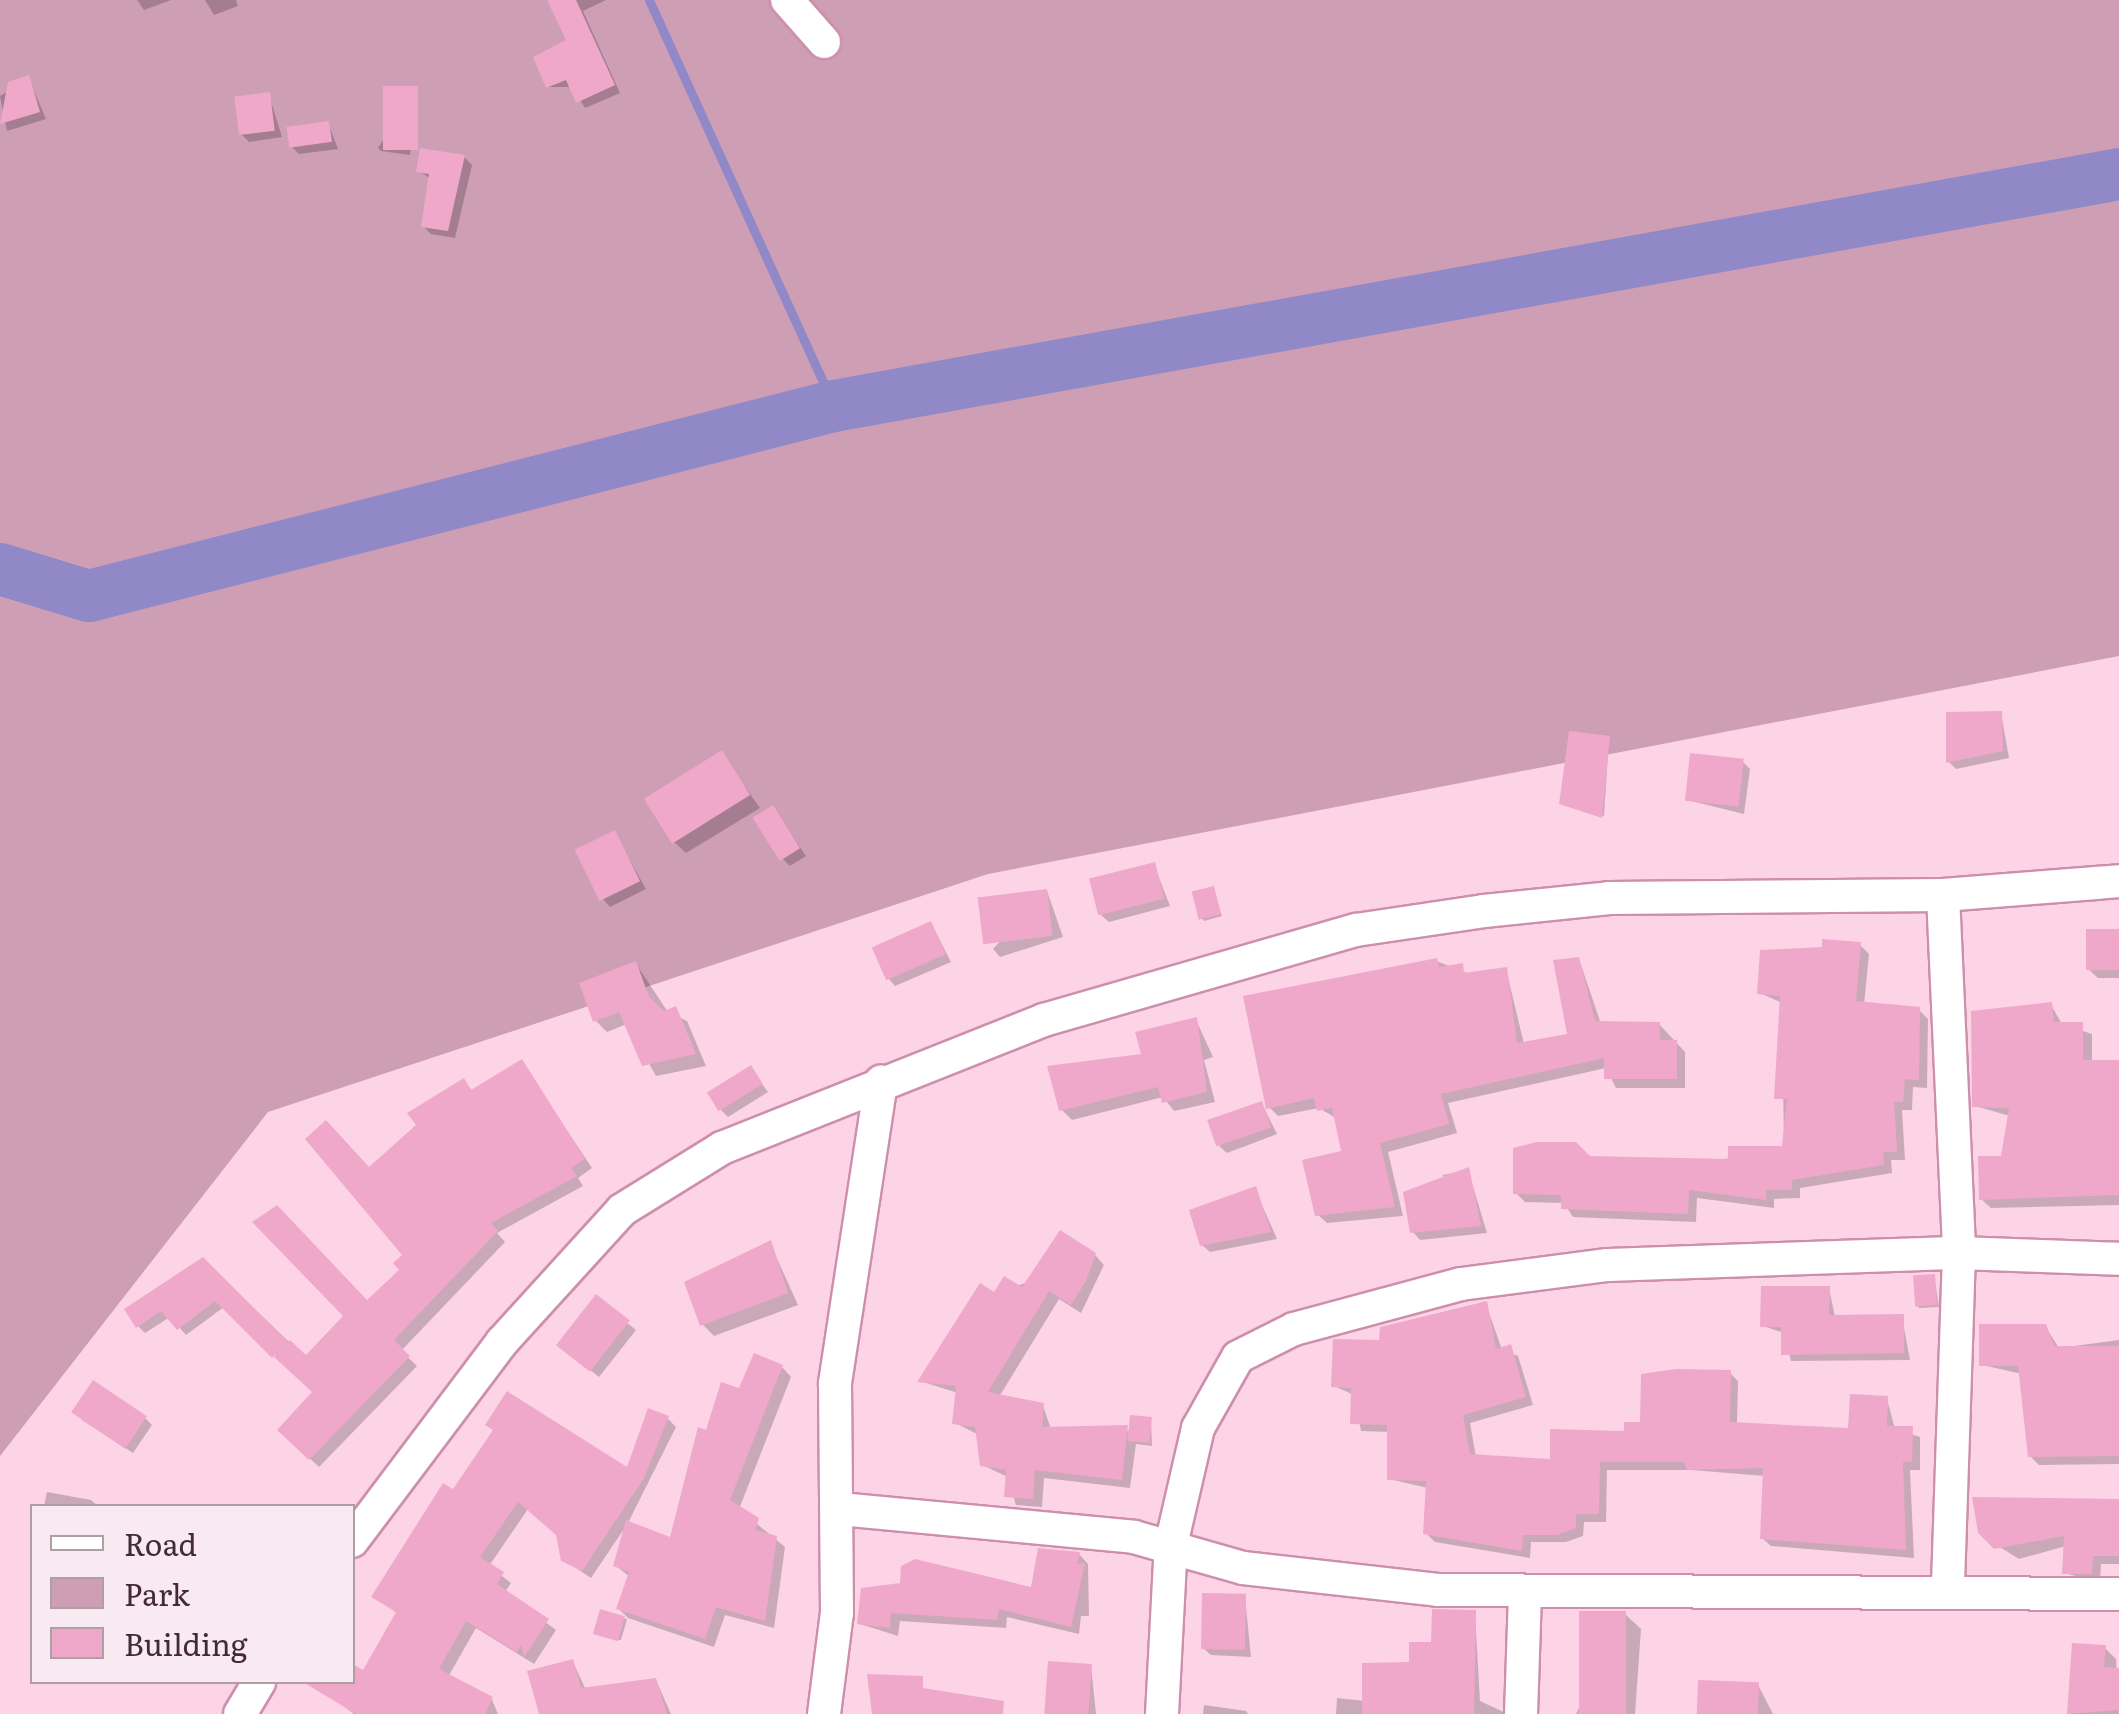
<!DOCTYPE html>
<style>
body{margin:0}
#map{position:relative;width:2119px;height:1714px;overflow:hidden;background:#fcd4e6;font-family:Literata,serif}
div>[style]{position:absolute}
.green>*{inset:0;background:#cd9eb4}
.shadow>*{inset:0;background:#0003;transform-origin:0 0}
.stream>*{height:9px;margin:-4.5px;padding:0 4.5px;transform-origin:4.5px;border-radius:4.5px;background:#9088c7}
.river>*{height:52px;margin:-26px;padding:0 26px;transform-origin:26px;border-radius:26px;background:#9088c7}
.building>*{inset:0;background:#f0a8ca;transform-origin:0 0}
.roads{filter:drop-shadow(2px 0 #cd8fac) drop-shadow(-2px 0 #cd8fac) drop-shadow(0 2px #cd8fac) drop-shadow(0 -2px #cd8fac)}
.street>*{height:32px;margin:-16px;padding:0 16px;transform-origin:16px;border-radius:16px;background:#fff}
span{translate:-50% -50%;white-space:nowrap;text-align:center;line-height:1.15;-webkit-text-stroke:10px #f8eaf0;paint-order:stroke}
.legend{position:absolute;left:30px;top:1504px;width:325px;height:180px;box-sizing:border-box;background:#f8eaf0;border:2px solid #b09da6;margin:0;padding:12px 18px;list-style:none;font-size:30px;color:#432a36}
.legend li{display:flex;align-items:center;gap:20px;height:50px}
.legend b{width:50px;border:2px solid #b09da6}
</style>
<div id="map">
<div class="green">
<i style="clip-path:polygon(0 0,2119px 0,2119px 656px,988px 874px,268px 1112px,0 1456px)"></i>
</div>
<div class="shadow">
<i style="clip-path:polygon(137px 0,171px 0,144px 10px)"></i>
<i style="clip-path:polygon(205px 0,236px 0,238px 6px,214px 15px)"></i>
<i style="clip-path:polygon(556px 0,606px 0,583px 11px,620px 93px,585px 108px,572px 87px,548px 87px,569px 42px)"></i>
<i style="clip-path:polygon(29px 79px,46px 119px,7px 131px,0 96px)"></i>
<i style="clip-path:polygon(417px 89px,410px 155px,381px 151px,378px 148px)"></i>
<i style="clip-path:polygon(269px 95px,282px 137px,249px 142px,241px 134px)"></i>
<i style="clip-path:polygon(328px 123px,338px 149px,299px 154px,291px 146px)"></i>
<i style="clip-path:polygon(464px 157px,472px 165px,455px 238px,431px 234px,424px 227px,431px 179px,419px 171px)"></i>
<i style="clip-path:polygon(2001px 713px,2009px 758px,1956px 769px,1949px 762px)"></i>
<i style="clip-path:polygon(1609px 738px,1604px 816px,1562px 803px)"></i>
<i style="clip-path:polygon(721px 753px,760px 808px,686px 853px,674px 842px)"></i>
<i style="clip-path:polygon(1743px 762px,1750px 769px,1744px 814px,1687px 800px)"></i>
<i style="clip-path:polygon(773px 808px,806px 856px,790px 866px,782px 858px)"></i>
<i style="clip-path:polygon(614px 833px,646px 889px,610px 907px,603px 899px)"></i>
<i style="clip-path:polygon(1154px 865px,1170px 906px,1109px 922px,1101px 915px)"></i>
<i style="clip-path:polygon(1213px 889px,1222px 916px,1204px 921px,1201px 917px)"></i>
<i style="clip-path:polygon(1047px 891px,1063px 937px,1000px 957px,993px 949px)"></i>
<i style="clip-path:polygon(931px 923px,951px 962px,895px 986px,888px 978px)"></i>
<i style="clip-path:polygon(2119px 931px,2119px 978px,2098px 978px,2088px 969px)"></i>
<i style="clip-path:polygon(1860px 945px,1869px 954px,1864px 1005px,1919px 1010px,1928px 1019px,1927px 1088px,1913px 1087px,1912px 1110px,1902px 1110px,1905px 1160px,1891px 1160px,1892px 1173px,1800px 1188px,1800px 1198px,1774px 1199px,1774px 1208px,1697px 1198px,1696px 1222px,1573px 1217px,1564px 1203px,1525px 1202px,1516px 1193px,1784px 1149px,1782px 1003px,1760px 993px)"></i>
<i style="clip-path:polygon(1579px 959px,1601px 1024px,1659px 1024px,1685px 1052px,1685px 1088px,1616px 1088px,1606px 1068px,1448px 1103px,1457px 1133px,1388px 1152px,1403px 1216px,1327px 1223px,1317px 1214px,1343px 1153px,1336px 1118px,1319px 1108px,1278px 1116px,1269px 1107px,1436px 961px,1470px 974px,1506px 969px,1524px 1044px,1570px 1036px)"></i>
<i style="clip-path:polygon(636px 964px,668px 1012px,687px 1021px,706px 1066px,656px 1076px,627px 1024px,607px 1032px,595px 1020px)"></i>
<i style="clip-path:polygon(2051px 1005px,2062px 1024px,2092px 1034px,2092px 1062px,2119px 1063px,2119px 1205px,1991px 1208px,1981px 1199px,2003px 1158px,2010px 1116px,1975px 1106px)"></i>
<i style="clip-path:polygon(1196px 1020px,1213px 1057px,1204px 1060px,1215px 1102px,1174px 1111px,1163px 1097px,1072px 1120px,1062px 1110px)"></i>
<i style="clip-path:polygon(522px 1063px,592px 1168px,578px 1178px,583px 1186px,497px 1233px,505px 1242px,401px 1351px,417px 1366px,319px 1467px,280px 1430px,316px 1392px,224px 1307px,186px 1335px,170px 1317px,145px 1333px,138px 1326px,203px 1260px,306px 1358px,403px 1270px,405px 1255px,369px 1170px,464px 1082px,473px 1091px)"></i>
<i style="clip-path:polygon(750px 1068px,768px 1092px,728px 1117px,720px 1109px)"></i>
<i style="clip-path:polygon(1262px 1104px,1277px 1134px,1227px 1153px,1219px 1146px)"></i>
<i style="clip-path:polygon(1468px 1170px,1487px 1233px,1420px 1240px,1413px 1232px,1445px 1187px,1443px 1175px)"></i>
<i style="clip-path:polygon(1255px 1189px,1277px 1239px,1210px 1252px,1202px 1245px)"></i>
<i style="clip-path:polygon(770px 1243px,798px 1305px,714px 1336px,702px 1324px)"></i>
<i style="clip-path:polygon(1095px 1255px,1104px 1265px,1081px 1313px,1059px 1299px,999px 1397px,1043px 1406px,1051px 1429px,1131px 1431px,1151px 1419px,1152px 1446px,1136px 1444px,1130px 1488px,1044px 1478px,1042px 1507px,1016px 1505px,1008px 1477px,982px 1465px,979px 1435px,955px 1423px,958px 1393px,920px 1381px,995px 1295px)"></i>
<i style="clip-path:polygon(1934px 1276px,1939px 1307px,1919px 1308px,1916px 1305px)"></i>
<i style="clip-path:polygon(1829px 1288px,1835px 1317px,1902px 1317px,1910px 1360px,1791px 1361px,1784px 1333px,1763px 1326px)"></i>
<i style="clip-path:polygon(596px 1298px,636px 1330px,599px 1377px,567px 1352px)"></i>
<i style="clip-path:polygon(1486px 1304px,1502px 1350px,1518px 1356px,1533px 1405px,1470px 1423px,1476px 1457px,1552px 1462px,1627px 1433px,1729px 1372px,1738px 1381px,1737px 1424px,1851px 1430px,1887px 1399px,1895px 1429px,1920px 1437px,1920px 1470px,1910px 1470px,1914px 1558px,1771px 1546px,1762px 1538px,1765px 1476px,1691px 1470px,1607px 1470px,1606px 1522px,1584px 1522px,1583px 1536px,1566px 1542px,1531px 1542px,1530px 1558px,1435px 1542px,1426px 1533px,1428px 1488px,1389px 1479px,1390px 1432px,1361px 1431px,1354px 1395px,1334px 1386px,1381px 1343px)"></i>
<i style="clip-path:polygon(2045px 1326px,2059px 1348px,2119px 1340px,2119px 1464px,2039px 1465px,2030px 1456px,2022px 1374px,1982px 1365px)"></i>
<i style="clip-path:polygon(782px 1367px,791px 1377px,739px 1509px,785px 1547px,774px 1628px,725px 1615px,714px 1647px,628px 1618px,619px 1609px,630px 1577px,615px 1565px,626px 1526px,591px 1578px,564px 1560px,559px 1536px,528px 1509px,489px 1566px,511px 1583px,505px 1592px,556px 1630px,534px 1664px,476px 1628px,448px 1677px,492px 1700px,498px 1714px,354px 1714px,326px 1693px,334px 1682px,364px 1674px,398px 1614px,374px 1596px,453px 1492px,628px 1471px,667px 1418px,676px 1427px,628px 1523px,672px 1540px,708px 1433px,740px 1391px)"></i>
<i style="clip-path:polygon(145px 1418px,152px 1425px,133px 1453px,82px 1420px)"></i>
<i style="clip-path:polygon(47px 1492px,91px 1500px,98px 1506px,44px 1506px)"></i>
<i style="clip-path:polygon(2119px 1501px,2119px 1564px,2101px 1564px,2100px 1582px,2064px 1573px,2066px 1546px,2019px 1559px,1990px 1541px)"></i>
<i style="clip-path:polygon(1079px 1554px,1088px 1564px,1089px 1616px,1081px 1616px,1079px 1634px,1007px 1617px,1006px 1628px,900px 1621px,898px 1636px,860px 1624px,902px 1585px,1033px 1590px)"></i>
<i style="clip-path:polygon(1245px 1597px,1251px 1657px,1211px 1655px,1203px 1648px)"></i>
<i style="left:602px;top:1612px;width:26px;height:22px;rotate:16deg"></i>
<i style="clip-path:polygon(1475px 1613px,1480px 1701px,1508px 1714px,1336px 1714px,1337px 1698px,1365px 1701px)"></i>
<i style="clip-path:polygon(1625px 1614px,1641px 1629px,1635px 1714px,1576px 1714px)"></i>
<i style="clip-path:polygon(2074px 1646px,2105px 1648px,2116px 1659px,2119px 1714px,2070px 1714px)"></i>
<i style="clip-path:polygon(573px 1662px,586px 1690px,656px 1680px,671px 1714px,541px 1714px)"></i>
<i style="clip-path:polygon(1091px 1666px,1096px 1714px,1048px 1714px)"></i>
<i style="clip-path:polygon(1758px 1685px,1773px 1714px,1698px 1714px)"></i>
<i style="clip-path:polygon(1204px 1705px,1246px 1711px,1248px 1714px,1203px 1714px)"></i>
</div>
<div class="stream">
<i style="left:649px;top:0;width:446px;rotate:65.5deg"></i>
</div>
<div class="river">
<i style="left:0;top:569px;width:93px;rotate:16.9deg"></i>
<i style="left:89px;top:596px;width:769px;rotate:-14.31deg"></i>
<i style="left:834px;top:406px;width:1306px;rotate:-10.23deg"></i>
</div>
<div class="building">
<i style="clip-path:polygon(547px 0,576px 0,615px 85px,576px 103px,566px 80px,546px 88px,533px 57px,566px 40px)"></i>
<i style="clip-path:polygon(29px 75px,40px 112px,0 124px,8px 82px)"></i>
<i style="left:383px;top:86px;width:35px;height:64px"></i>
<i style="left:270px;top:92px;width:39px;height:36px;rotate:83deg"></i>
<i style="left:329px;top:121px;width:21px;height:43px;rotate:82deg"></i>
<i style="clip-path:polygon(420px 148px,465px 155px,448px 231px,421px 227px,429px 174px,416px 172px)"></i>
<i style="clip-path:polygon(2002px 711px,2003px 751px,1946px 763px,1946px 712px)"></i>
<i style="clip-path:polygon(1569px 731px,1610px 736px,1602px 818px,1559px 804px)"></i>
<i style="left:722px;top:750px;width:53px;height:92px;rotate:58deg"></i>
<i style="left:1690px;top:753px;width:54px;height:48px;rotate:6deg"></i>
<i style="left:773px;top:805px;width:51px;height:24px;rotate:58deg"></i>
<i style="left:615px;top:830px;width:57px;height:45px;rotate:64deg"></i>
<i style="left:1155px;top:862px;width:38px;height:68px;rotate:76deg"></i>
<i style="left:1214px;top:886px;width:29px;height:23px;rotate:76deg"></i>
<i style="left:1047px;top:889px;width:47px;height:70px;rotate:83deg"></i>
<i style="left:931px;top:921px;width:36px;height:65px;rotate:66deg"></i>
<i style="left:2086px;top:929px;width:33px;height:41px"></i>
<i style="clip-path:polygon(1822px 939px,1861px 942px,1856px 1001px,1920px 1007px,1919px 1080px,1905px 1079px,1903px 1102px,1894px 1102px,1897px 1152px,1883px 1152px,1884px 1165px,1792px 1180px,1792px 1190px,1766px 1190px,1766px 1200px,1689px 1190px,1688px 1214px,1561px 1209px,1561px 1195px,1513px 1194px,1513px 1148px,1537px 1142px,1576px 1142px,1590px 1156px,1728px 1159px,1728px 1146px,1782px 1146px,1787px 1099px,1774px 1099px,1780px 996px,1757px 994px,1760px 950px,1822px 947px)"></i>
<i style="clip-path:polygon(1579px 957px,1595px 1021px,1660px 1022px,1660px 1040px,1677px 1040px,1677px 1079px,1604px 1079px,1604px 1058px,1441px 1094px,1449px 1124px,1380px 1143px,1395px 1207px,1315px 1216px,1302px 1160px,1341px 1151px,1332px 1108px,1317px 1111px,1314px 1098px,1266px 1109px,1243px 996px,1437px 958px,1439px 967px,1463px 963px,1464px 973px,1507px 967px,1517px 1043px,1567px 1034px,1553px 960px)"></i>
<i style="clip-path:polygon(636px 961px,649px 997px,664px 1011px,676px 1006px,696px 1054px,642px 1066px,619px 1012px,593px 1022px,579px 983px)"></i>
<i style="clip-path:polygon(2052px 1002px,2054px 1022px,2083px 1022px,2083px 1060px,2119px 1060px,2119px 1195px,1979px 1200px,1978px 1156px,2001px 1156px,2009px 1108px,1972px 1107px,1971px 1011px)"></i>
<i style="clip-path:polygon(1197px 1017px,1207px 1092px,1162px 1103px,1158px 1087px,1059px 1111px,1047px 1066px,1141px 1054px,1135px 1032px)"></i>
<i style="clip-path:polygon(522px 1059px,585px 1159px,571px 1168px,577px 1176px,491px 1223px,498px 1231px,394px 1340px,410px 1356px,309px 1460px,277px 1430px,312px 1392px,274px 1357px,290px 1340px,306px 1355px,343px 1316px,252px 1222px,277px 1205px,367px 1300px,399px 1270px,393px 1263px,402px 1255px,305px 1139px,326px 1120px,369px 1167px,416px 1125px,407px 1113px,464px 1078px,471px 1090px)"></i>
<i style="left:751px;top:1065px;width:22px;height:52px;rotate:58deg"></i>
<i style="left:1262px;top:1101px;width:28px;height:58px;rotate:71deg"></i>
<i style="clip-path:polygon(1469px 1167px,1481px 1226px,1410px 1233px,1403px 1192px)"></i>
<i style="clip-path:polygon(1256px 1186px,1271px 1232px,1200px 1246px,1189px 1210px)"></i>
<i style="clip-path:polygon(1060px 1230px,1096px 1253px,1086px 1281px,1071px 1305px,1049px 1291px,988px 1392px,1044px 1403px,1042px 1427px,1128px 1425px,1122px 1480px,1035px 1470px,1033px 1499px,1004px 1497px,1006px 1470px,980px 1466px,975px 1427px,952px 1424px,956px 1386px,917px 1382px,980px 1283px,994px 1292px,1004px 1276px,1022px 1287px)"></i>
<i style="clip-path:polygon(771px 1240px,788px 1293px,700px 1326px,684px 1282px)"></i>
<i style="clip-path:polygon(203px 1257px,288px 1342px,272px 1358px,215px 1301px,177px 1330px,161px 1311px,136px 1328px,124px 1309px)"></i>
<i style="left:1935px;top:1274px;width:31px;height:22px;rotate:86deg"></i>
<i style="clip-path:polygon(1761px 1286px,1830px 1286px,1829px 1315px,1904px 1314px,1904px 1353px,1781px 1355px,1781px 1327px,1760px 1327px)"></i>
<i style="left:596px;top:1294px;width:43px;height:65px;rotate:38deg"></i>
<i style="clip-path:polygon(1487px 1301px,1496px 1349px,1511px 1344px,1526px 1397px,1463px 1415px,1470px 1454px,1550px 1459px,1550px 1429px,1624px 1431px,1624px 1422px,1640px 1422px,1641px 1374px,1676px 1369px,1731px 1370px,1730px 1422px,1848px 1428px,1850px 1394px,1888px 1396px,1887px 1426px,1913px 1426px,1912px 1462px,1903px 1462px,1906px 1550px,1760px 1539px,1763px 1468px,1687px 1470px,1684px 1462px,1600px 1462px,1599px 1514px,1576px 1514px,1576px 1528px,1557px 1535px,1523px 1535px,1522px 1551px,1423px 1534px,1426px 1481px,1387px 1480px,1387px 1425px,1350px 1424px,1351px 1388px,1331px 1387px,1333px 1339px,1379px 1340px,1380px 1327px)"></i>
<i style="clip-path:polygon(1979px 1324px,2046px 1324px,2054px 1346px,2119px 1346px,2119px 1456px,2028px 1457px,2018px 1366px,1979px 1366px)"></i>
<i style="clip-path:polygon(754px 1353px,783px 1365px,730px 1500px,759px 1518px,755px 1530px,777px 1536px,765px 1621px,716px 1607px,705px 1639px,616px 1609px,629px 1572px,613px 1566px,626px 1520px,670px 1537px,698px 1427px,706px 1430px,721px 1382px,739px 1388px)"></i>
<i style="left:93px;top:1380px;width:65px;height:39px;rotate:34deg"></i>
<i style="clip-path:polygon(507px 1391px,627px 1467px,648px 1408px,669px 1416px,644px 1478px,582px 1571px,561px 1561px,556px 1535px,518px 1502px,480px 1557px,504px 1572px,497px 1584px,549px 1619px,524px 1657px,521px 1645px,517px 1652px,466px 1621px,439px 1669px,493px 1697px,485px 1714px,356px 1714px,303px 1682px,352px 1682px,352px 1664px,363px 1670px,396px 1612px,371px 1597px,443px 1483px,453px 1489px,493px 1430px,485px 1425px)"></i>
<i style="left:1130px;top:1415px;width:22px;height:26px;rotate:5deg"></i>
<i style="clip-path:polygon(1972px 1497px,2119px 1499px,2119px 1556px,2093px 1556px,2092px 1574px,2062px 1574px,2064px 1536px,1994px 1549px,1978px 1533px)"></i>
<i style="clip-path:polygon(1038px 1548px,1080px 1552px,1077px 1564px,1085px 1563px,1071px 1627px,999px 1609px,997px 1620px,891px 1613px,890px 1628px,857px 1624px,861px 1588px,900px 1583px,901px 1566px,915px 1559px,1031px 1587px)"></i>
<i style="left:1202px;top:1593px;width:44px;height:56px;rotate:1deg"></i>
<i style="left:600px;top:1609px;width:26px;height:26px;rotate:16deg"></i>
<i style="clip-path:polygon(1432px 1609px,1476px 1610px,1474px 1714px,1362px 1714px,1362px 1663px,1409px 1662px,1409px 1642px,1431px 1642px)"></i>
<i style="left:1579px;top:1611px;width:47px;height:103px"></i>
<i style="clip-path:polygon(2072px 1643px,2106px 1645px,2104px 1667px,2119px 1668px,2119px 1710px,2067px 1714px)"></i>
<i style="clip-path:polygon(573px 1659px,581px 1688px,656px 1678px,667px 1714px,539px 1714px,527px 1671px)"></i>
<i style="left:1048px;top:1661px;width:44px;height:53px;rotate:4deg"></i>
<i style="clip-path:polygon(867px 1674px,923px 1676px,923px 1688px,1004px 1701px,1003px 1714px,872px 1714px)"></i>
<i style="left:1698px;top:1680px;width:61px;height:34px;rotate:2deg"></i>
</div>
<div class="roads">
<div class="street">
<i style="left:787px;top:0;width:56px;rotate:48.6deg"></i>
<i style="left:1943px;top:895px;width:358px;rotate:87.4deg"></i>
<i style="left:1959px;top:1253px;width:334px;rotate:91.9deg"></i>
<i style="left:840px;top:1509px;width:295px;rotate:5.4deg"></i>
<i style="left:1134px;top:1537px;width:113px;rotate:15.9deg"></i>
<i style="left:1243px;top:1568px;width:196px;rotate:6.4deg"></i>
<i style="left:1438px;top:1590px;width:681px;rotate:0.34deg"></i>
<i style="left:352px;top:1541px;width:249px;rotate:-53deg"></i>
<i style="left:502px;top:1342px;width:178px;rotate:-47.7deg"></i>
<i style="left:622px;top:1210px;width:118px;rotate:-31.8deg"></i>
<i style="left:722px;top:1148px;width:347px;rotate:-21.7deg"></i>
<i style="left:1044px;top:1020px;width:325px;rotate:-16.1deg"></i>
<i style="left:1356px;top:930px;width:129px;rotate:-8.4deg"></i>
<i style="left:1484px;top:911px;width:126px;rotate:-5.9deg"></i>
<i style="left:1609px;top:898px;width:334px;rotate:-0.5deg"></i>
<i style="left:1943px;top:895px;width:177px;rotate:-4.5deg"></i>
<i style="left:240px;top:1714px;width:37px;rotate:-59deg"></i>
<i style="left:824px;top:1714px;width:102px;rotate:-82.7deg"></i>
<i style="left:837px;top:1613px;width:230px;rotate:-90.5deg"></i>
<i style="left:835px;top:1383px;width:305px;rotate:-81.3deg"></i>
<i style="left:1162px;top:1714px;width:169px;rotate:-87deg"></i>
<i style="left:1171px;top:1545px;width:120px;rotate:-77deg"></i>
<i style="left:1198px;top:1428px;width:81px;rotate:-60.6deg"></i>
<i style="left:1238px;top:1357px;width:63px;rotate:-26.6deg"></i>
<i style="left:1294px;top:1329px;width:173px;rotate:-15.1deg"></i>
<i style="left:1461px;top:1284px;width:148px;rotate:-7.4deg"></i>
<i style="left:1608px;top:1265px;width:351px;rotate:-2deg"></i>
<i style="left:1959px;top:1253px;width:160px;rotate:2.1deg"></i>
<i style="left:1521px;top:1714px;width:121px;rotate:-88.1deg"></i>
</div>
</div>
<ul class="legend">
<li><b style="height:12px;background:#fff"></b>Road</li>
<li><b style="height:28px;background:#cd9eb4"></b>Park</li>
<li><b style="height:28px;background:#f0a8ca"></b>Building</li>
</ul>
</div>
